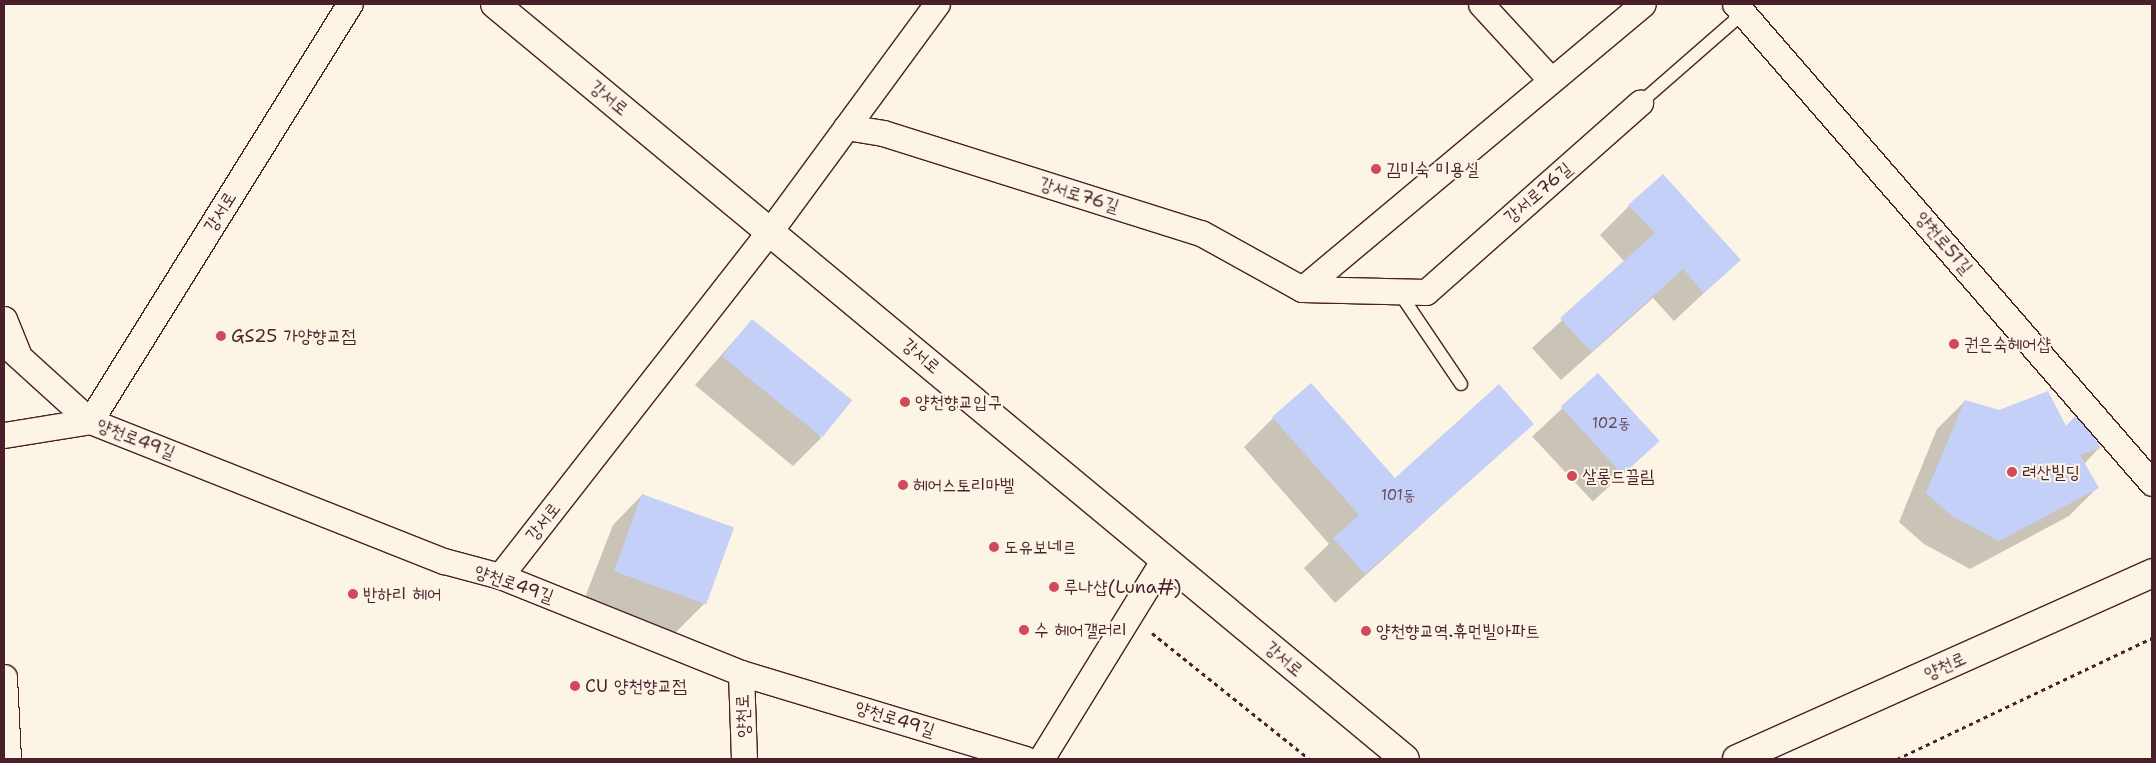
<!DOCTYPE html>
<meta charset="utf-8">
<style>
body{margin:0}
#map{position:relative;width:2156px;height:763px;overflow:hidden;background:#fcf5e5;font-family:"Shantell Sans","Poor Story",sans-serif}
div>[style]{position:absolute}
.shadow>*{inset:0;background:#0003;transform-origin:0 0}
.building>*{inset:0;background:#c4d0f7;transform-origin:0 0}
.path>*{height:3px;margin-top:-1.5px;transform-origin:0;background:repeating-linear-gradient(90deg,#4a1f2b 0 4px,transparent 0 8px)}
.roads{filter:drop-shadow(1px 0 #4a1f2b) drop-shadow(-1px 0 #4a1f2b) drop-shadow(0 1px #4a1f2b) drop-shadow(0 -1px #4a1f2b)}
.service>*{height:12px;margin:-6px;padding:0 6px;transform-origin:6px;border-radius:6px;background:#fcf5e5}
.minor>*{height:25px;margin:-12.5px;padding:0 12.5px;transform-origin:12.5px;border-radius:12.5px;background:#fcf5e5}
.secondary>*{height:28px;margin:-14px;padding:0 14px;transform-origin:14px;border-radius:14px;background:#fcf5e5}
.dots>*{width:14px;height:14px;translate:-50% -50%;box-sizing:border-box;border:2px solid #fcf5e5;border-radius:50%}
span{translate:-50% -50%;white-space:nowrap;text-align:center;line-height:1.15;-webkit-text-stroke:4px #fcf5e5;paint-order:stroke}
.number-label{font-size:15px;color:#684b5e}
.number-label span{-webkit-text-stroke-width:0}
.street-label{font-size:18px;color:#4a1f2b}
.poi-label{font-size:18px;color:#4a1f2b}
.left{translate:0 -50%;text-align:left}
.frame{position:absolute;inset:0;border:5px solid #4a1f2b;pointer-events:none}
</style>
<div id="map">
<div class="shadow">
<i style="clip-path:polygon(1629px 206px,1739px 260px,1674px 321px,1653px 298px,1561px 380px,1532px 348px,1625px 262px,1600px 235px)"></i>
<i style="clip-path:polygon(752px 320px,821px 438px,793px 466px,695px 385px)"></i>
<i style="left:1598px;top:375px;width:89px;height:90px;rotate:47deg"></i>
<i style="clip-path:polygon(1965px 401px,2065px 428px,2099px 448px,2084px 464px,2097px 488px,2069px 516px,1970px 569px,1924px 544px,1899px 522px,1937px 429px)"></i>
<i style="clip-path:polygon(1273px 418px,1394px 479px,1532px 424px,1335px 603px,1304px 568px,1329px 544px,1244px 447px)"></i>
<i style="clip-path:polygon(642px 495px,704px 604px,674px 634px,584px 600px,613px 525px)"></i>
</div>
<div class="building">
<i style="clip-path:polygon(1663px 174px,1741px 260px,1704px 293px,1683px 269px,1591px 352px,1560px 318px,1655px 233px,1628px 205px)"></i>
<i style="left:752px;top:319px;width:129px;height:48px;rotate:39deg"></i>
<i style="left:1598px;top:373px;width:92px;height:50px;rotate:48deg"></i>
<i style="clip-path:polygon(1311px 383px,1395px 478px,1499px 384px,1534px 424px,1365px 574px,1333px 538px,1359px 515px,1272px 417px)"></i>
<i style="clip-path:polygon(2048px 391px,2066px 426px,2078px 413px,2101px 448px,2080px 455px,2099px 488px,1999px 541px,1952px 516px,1926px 493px,1965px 400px,1999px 410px)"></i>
<i style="left:642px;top:494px;width:98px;height:82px;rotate:20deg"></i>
</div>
<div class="path">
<i style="left:1102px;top:589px;width:8px;rotate:40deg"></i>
<i style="left:1152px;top:633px;width:201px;rotate:38.7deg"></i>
<i style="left:1897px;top:759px;width:282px;rotate:-25.4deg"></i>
</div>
<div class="roads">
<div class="service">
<i style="left:1640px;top:103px;width:137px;rotate:-41.1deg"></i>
<i style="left:1399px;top:292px;width:111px;rotate:56deg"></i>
</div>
<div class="minor">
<i style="left:1481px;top:4px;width:103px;rotate:47.4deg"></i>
<i style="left:1735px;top:4px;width:635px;rotate:48.96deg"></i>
<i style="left:846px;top:127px;width:37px;rotate:9deg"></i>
<i style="left:883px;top:133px;width:333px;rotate:17.5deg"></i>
<i style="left:1201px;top:233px;width:115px;rotate:29deg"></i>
<i style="left:1302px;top:289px;width:124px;rotate:1.4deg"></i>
<i style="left:1426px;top:292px;width:286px;rotate:-41.5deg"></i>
<i style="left:1302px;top:289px;width:444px;rotate:-39.9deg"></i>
<i style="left:4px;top:319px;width:37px;rotate:68deg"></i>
<i style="left:4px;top:343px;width:116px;rotate:42.2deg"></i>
<i style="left:90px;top:421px;width:491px;rotate:-58.1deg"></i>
<i style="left:4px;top:435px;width:87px;rotate:-9.2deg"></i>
<i style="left:90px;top:421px;width:381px;rotate:21.6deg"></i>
<i style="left:444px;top:561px;width:58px;rotate:15deg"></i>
<i style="left:500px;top:576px;width:260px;rotate:21.9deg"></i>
<i style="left:741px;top:673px;width:297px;rotate:16.8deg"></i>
<i style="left:500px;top:576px;width:438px;rotate:-52deg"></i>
<i style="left:770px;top:231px;width:282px;rotate:-53.7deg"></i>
<i style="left:741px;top:673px;width:86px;rotate:88deg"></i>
<i style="left:4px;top:677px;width:82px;rotate:87.2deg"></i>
<i style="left:1041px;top:759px;width:235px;rotate:-58.4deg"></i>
</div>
<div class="secondary">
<i style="left:495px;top:4px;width:1182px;rotate:39.68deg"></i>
<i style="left:1737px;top:759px;width:455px;rotate:-24.1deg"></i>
</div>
</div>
<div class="dots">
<i style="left:1376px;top:169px;background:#d1495b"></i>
<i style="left:221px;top:336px;background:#d1495b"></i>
<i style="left:1954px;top:344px;background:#d1495b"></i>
<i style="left:905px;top:402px;background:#d1495b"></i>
<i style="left:2012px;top:472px;background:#d1495b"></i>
<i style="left:1572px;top:476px;background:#d1495b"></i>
<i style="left:903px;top:485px;background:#d1495b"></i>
<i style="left:994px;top:547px;background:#d1495b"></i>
<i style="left:1054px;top:587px;background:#d1495b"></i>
<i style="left:353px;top:594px;background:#d1495b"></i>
<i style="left:1024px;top:630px;background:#d1495b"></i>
<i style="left:1366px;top:631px;background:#d1495b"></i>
<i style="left:575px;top:686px;background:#d1495b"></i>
</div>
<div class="number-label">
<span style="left:1611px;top:424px">102동</span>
<span style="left:1398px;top:496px">101동</span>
</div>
<div class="street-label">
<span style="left:609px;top:98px;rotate:39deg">강서로</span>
<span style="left:1538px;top:193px;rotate:-41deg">강서로76길</span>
<span style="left:1079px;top:195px;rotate:17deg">강서로76길</span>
<span style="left:220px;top:212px;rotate:-58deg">강서로</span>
<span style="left:1944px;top:243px;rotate:49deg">양천로51길</span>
<span style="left:921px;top:356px;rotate:40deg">강서로</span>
<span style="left:136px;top:439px;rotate:21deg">양천로49길</span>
<span style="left:543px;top:522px;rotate:-52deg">강서로</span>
<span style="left:514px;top:584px;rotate:19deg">양천로49길</span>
<span style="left:1284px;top:659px;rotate:40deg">강서로</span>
<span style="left:1945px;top:666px;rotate:-24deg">양천로</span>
<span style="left:743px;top:716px;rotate:-92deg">양천로</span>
<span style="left:895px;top:719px;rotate:17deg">양천로49길</span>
</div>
<div class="poi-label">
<span class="left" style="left:1386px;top:169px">김미숙 미용실</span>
<span class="left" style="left:231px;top:336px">GS25 가양향교점</span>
<span class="left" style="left:1964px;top:344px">권은숙헤어샵</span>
<span class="left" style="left:915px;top:402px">양천향교입구</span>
<span class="left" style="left:2022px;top:472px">려산빌딩</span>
<span class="left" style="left:1582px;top:476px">살롱드끌림</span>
<span class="left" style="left:913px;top:485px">헤어스토리마벨</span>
<span class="left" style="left:1004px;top:547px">도유보네르</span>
<span class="left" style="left:1064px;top:587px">루나샵(Luna#)</span>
<span class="left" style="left:363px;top:594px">반하리 헤어</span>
<span class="left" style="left:1034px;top:630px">수 헤어갤러리</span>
<span class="left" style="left:1376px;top:631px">양천향교역.휴먼빌아파트</span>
<span class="left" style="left:585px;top:686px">CU 양천향교점</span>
</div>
<div class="frame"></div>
</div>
